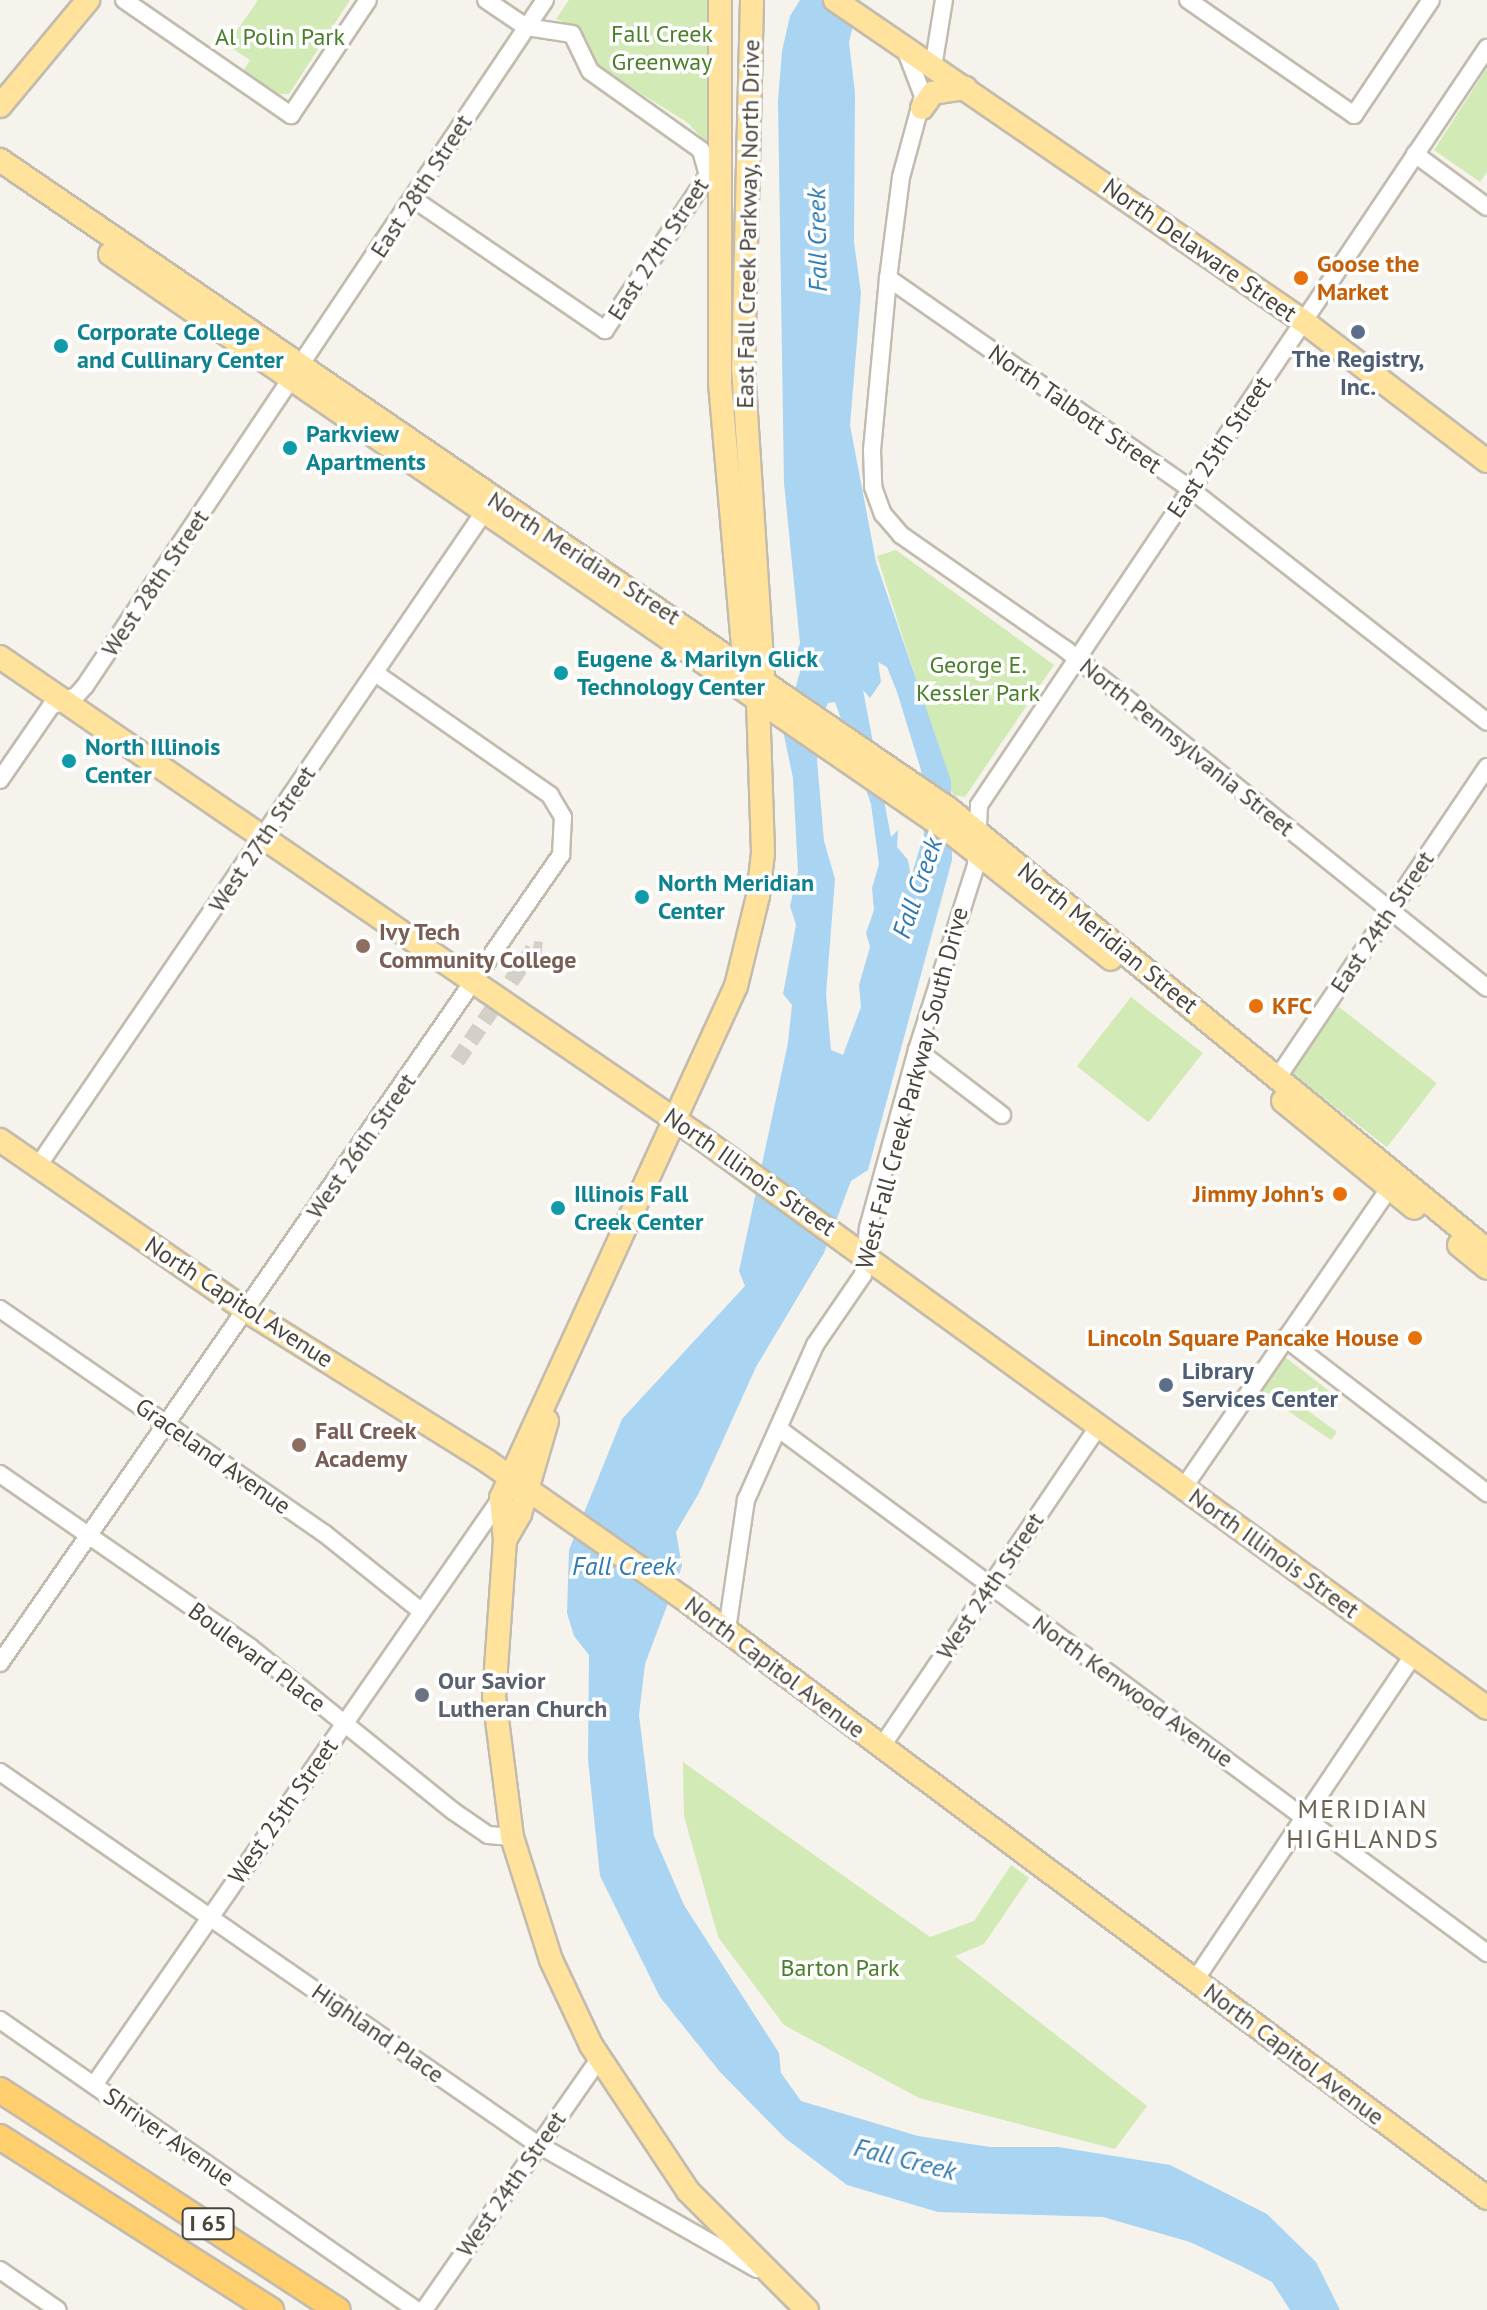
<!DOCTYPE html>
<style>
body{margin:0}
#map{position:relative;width:1487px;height:2310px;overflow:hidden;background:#f6f3ec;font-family:"PT Sans",sans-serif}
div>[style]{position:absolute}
.green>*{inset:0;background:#d2eab5;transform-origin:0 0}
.water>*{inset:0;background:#a9d4f2}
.minor-tunnel>*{height:16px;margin-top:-8px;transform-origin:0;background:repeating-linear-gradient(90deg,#d4d0c8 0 16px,transparent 0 24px)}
.roads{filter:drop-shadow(2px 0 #c2bbae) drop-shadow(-2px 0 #c2bbae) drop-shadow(0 2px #c2bbae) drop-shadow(0 -2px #c2bbae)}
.minor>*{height:16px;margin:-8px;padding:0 8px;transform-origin:8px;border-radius:8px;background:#fff}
.major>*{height:22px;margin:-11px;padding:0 11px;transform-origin:11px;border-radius:11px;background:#ffe39c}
.highway>*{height:24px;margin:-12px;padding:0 12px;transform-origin:12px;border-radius:12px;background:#ffcf6e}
.dots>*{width:22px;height:22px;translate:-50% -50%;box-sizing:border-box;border:4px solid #fff;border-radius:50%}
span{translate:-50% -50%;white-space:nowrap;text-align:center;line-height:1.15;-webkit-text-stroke:7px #fff;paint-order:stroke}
.shield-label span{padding:2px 6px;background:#fff;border:2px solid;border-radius:6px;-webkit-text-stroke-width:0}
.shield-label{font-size:22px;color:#4b4439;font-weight:700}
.park-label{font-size:24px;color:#4a7f2a}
.street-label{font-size:24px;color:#4b4439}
.food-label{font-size:24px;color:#c56008;font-weight:700}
.left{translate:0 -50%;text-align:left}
.right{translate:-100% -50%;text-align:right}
.culture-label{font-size:24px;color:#0d838f;font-weight:700}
.service-label{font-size:24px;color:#4e5e75;font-weight:700}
.education-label{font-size:24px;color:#785e54;font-weight:700}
.worship-label{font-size:24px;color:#5b616d;font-weight:700}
.water-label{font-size:26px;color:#2e7ab2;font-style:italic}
.neighbourhood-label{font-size:26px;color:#6e6250;letter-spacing:2px}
</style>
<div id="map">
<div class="green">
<i style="clip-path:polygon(258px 0,350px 0,289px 94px,278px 94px,244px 70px,250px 60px,227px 45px)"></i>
<i style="clip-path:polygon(569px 0,710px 0,714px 151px,688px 123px,594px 64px,579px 28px,556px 19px)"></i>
<i style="clip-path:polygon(1487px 68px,1487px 172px,1480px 182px,1434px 150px)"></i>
<i style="clip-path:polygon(896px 550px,1054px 665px,965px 797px,953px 795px,877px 556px)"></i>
<i style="left:1131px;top:997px;width:91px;height:88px;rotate:38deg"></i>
<i style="left:1339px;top:1007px;width:124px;height:81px;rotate:38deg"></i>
<i style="clip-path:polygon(1285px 1357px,1337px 1397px,1328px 1411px,1315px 1401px,1307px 1410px,1337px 1432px,1331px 1440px,1260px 1392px)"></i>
<i style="clip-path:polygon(683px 1762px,930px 1937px,974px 1921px,1011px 1865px,1029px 1878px,984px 1944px,955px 1956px,1147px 2106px,1115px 2149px,919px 2098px,784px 2025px,718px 1937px,684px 1816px)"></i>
</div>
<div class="water">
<i style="clip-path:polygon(evenodd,800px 0,859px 0,849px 42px,855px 93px,854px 242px,861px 293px,850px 425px,876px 562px,951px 781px,952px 860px,868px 1170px,851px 1181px,824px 1253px,756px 1367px,699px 1493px,676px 1532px,682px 1566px,645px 1664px,639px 1715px,654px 1836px,684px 1905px,779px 2053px,781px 2073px,801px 2101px,918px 2136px,990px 2147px,1058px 2147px,1170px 2165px,1267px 2214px,1316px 2262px,1340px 2310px,1290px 2310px,1272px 2282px,1241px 2266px,1190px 2242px,1103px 2217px,938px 2212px,847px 2185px,785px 2138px,720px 2072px,660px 1997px,600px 1876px,588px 1759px,589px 1655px,574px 1636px,567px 1613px,569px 1550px,622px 1419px,745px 1286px,739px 1271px,788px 1043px,792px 1005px,783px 994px,796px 925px,790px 906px,798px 872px,793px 778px,783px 731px,802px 665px,796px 656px,800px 643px,784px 483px,778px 101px,782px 51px,790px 16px,800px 0,878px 662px,887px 667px,897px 692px,921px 770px,924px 834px,911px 877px,908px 860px,897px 847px,898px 830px,891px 837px,863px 690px,870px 698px,881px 682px,878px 662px,800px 0,835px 702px,871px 804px,879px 864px,872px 888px,874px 910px,866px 933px,870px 947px,859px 985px,861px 1007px,843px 1055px,831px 1050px,826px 994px,835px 879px,824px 841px,817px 760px,824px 713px,828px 703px,835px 702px)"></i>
</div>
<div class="minor-tunnel">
<i style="left:457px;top:1061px;width:135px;rotate:-55.8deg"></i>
<i style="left:533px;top:949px;width:9px;rotate:6deg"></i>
</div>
<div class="roads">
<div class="minor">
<i style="left:124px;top:0;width:203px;rotate:34.6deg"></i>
<i style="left:291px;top:115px;width:138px;rotate:-56.2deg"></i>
<i style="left:1188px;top:0;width:202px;rotate:34.7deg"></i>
<i style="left:1354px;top:115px;width:138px;rotate:-56.2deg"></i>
<i style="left:905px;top:49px;width:50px;rotate:69deg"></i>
<i style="left:923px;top:96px;width:84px;rotate:105.2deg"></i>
<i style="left:901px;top:177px;width:102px;rotate:97.3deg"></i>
<i style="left:888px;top:278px;width:173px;rotate:95.3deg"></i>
<i style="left:872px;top:450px;width:37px;rotate:88deg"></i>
<i style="left:873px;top:487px;width:29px;rotate:70deg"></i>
<i style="left:883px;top:514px;width:28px;rotate:49deg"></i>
<i style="left:901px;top:535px;width:200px;rotate:34.8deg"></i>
<i style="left:1065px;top:649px;width:541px;rotate:38.78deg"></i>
<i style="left:933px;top:67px;width:68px;rotate:-80.7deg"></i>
<i style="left:1415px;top:154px;width:89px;rotate:36.4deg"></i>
<i style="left:412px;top:198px;width:234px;rotate:34.4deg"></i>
<i style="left:605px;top:330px;width:186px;rotate:-56.4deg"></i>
<i style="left:708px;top:175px;width:26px;rotate:-106deg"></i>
<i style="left:701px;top:150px;width:136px;rotate:-144.6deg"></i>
<i style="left:590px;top:71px;width:41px;rotate:-115.9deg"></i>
<i style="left:572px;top:34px;width:47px;rotate:-171.3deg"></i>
<i style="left:526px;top:27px;width:48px;rotate:-146deg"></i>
<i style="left:888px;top:278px;width:368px;rotate:34.9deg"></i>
<i style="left:1190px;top:489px;width:377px;rotate:38.1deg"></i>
<i style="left:0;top:780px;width:90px;rotate:-55.4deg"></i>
<i style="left:51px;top:706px;width:27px;rotate:-22deg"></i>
<i style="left:76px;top:696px;width:13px;rotate:-48deg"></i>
<i style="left:85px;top:686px;width:826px;rotate:-56.16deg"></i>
<i style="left:917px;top:1050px;width:107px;rotate:37.4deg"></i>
<i style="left:1278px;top:1077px;width:374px;rotate:-56deg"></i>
<i style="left:38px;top:1166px;width:792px;rotate:-55.71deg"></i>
<i style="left:0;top:1309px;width:395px;rotate:34.7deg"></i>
<i style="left:325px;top:1534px;width:123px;rotate:38.7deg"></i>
<i style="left:1285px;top:1338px;width:255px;rotate:37.5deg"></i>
<i style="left:779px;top:1429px;width:881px;rotate:36.51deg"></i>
<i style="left:0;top:1474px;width:305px;rotate:34.7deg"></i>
<i style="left:251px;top:1648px;width:260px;rotate:38.9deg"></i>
<i style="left:453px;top:1811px;width:42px;rotate:34.4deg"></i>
<i style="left:488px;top:1835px;width:24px;rotate:5deg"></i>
<i style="left:1184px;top:1487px;width:362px;rotate:-55.5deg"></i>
<i style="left:727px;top:1630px;width:131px;rotate:-81.7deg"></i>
<i style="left:746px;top:1500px;width:170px;rotate:-66deg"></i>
<i style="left:815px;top:1345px;width:85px;rotate:-55.6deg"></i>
<i style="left:863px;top:1275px;width:47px;rotate:-83.9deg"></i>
<i style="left:868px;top:1228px;width:185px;rotate:-74.6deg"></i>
<i style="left:917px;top:1050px;width:194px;rotate:-72.3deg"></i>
<i style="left:976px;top:865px;width:60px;rotate:-87.1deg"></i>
<i style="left:979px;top:805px;width:912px;rotate:-56.14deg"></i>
<i style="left:0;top:1663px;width:984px;rotate:-55.23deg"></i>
<i style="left:561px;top:855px;width:38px;rotate:-87deg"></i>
<i style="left:563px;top:817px;width:26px;rotate:-121deg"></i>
<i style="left:550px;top:795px;width:213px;rotate:-145.1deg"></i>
<i style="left:882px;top:1746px;width:387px;rotate:-55.9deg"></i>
<i style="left:0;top:1772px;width:653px;rotate:34.71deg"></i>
<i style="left:537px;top:2144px;width:253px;rotate:29.6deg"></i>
<i style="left:1195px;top:1980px;width:393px;rotate:-56.1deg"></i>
<i style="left:0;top:2020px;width:507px;rotate:34.88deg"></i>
<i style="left:94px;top:2085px;width:714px;rotate:-55.26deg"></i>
<i style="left:0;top:2270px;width:70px;rotate:34.6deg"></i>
<i style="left:424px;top:2310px;width:306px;rotate:-55.1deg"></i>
</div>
<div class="major">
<i style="left:720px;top:0;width:383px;rotate:90deg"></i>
<i style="left:720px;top:383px;width:284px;rotate:85deg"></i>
<i style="left:745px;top:666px;width:37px;rotate:70deg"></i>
<i style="left:758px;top:701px;width:152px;rotate:88.1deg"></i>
<i style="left:763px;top:853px;width:43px;rotate:96.6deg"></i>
<i style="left:758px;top:896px;width:93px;rotate:103.7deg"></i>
<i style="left:736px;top:986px;width:563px;rotate:114.65deg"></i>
<i style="left:501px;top:1498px;width:42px;rotate:84.6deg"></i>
<i style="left:505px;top:1540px;width:156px;rotate:94deg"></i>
<i style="left:494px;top:1696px;width:142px;rotate:82.7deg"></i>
<i style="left:512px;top:1837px;width:129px;rotate:72.4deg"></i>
<i style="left:551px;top:1960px;width:94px;rotate:64.8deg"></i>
<i style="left:591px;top:2045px;width:175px;rotate:56.4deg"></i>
<i style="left:688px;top:2191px;width:168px;rotate:45deg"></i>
<i style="left:752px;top:0;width:367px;rotate:91.4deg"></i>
<i style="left:743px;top:367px;width:323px;rotate:86.3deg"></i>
<i style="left:835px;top:0;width:568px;rotate:34.45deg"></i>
<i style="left:1303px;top:321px;width:231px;rotate:37.3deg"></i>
<i style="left:0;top:106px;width:138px;rotate:-50.3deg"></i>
<i style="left:922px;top:108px;width:19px;rotate:-54deg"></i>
<i style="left:933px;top:93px;width:33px;rotate:-9deg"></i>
<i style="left:0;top:160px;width:1150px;rotate:34.37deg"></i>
<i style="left:949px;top:809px;width:696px;rotate:39.34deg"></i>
<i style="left:110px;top:254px;width:1018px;rotate:34.52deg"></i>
<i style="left:949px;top:831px;width:206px;rotate:38.3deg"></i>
<i style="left:0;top:657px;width:849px;rotate:34.44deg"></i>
<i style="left:700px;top:1137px;width:972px;rotate:35.96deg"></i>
<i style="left:1283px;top:1101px;width:169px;rotate:39.2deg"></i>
<i style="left:0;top:1140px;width:300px;rotate:34.7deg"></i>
<i style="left:247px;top:1311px;width:283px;rotate:32deg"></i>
<i style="left:487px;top:1461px;width:249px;rotate:35deg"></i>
<i style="left:691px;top:1604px;width:993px;rotate:36.73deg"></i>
<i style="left:1459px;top:1245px;width:36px;rotate:39deg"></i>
<i style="left:505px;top:1540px;width:30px;rotate:-60deg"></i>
<i style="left:520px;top:1514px;width:97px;rotate:-73.8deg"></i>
</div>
<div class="highway">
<i style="left:0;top:2090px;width:403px;rotate:33.1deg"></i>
<i style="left:0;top:2137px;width:322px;rotate:32.6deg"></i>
</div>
</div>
<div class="dots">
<i style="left:1301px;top:278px;background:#e8710a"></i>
<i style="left:1358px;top:332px;background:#5c6f8a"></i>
<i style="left:61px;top:346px;background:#0f9aa8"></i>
<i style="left:290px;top:448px;background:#0f9aa8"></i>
<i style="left:561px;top:673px;background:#0f9aa8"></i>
<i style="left:69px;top:761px;background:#0f9aa8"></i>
<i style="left:642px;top:897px;background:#0f9aa8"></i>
<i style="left:363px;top:946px;background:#8d6e63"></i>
<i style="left:1256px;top:1006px;background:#e8710a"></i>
<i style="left:1340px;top:1194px;background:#e8710a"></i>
<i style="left:558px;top:1208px;background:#0f9aa8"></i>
<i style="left:1415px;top:1338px;background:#e8710a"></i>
<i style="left:1166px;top:1385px;background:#5c6f8a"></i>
<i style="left:299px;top:1445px;background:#8d6e63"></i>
<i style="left:422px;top:1695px;background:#6b7280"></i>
</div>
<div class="shield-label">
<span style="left:208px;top:2224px">I 65</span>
</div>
<div class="park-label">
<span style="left:662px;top:48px">Fall Creek<br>Greenway</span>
<span style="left:280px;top:37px">Al Polin Park</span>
<span style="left:978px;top:679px">George E.<br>Kessler Park</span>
<span style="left:840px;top:1968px">Barton Park</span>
</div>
<div class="street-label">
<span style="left:421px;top:186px;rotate:-57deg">East 28th Street</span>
<span style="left:748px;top:224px;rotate:-89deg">East Fall Creek Parkway, North Drive</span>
<span style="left:658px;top:249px;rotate:-57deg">East 27th Street</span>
<span style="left:1200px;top:250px;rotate:35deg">North Delaware Street</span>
<span style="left:1075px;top:409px;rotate:35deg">North Talbott Street</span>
<span style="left:1219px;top:447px;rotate:-56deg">East 25th Street</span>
<span style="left:584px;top:558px;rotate:33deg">North Meridian Street</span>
<span style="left:155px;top:583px;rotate:-56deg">West 28th Street</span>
<span style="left:1187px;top:747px;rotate:39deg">North Pennsylvania Street</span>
<span style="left:262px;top:839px;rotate:-56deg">West 27th Street</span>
<span style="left:1382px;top:922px;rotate:-56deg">East 24th Street</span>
<span style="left:1108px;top:938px;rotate:39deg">North Meridian Street</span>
<span style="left:912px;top:1088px;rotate:-75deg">West Fall Creek Parkway South Drive</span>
<span style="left:361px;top:1146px;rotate:-55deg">West 26th Street</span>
<span style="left:750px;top:1172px;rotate:35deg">North Illinois Street</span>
<span style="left:239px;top:1302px;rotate:33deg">North Capitol Avenue</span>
<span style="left:213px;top:1456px;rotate:35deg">Graceland Avenue</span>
<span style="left:1274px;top:1553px;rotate:36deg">North Illinois Street</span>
<span style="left:990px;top:1586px;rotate:-56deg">West 24th Street</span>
<span style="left:257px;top:1657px;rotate:37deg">Boulevard Place</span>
<span style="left:775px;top:1667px;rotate:37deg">North Capitol Avenue</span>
<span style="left:1133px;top:1691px;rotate:36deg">North Kenwood Avenue</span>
<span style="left:283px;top:1811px;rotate:-55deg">West 25th Street</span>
<span style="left:378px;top:2033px;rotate:35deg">Highland Place</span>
<span style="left:1294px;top:2054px;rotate:37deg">North Capitol Avenue</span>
<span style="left:169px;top:2137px;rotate:35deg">Shriver Avenue</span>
<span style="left:511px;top:2184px;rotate:-55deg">West 24th Street</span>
</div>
<div class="food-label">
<span class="left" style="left:1317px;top:278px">Goose the<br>Market</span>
<span class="left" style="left:1272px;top:1006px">KFC</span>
<span class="right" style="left:1324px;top:1194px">Jimmy John's</span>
<span class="right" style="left:1399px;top:1338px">Lincoln Square Pancake House</span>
</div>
<div class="culture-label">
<span class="left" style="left:77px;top:346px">Corporate College<br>and Cullinary Center</span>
<span class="left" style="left:306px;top:448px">Parkview<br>Apartments</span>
<span class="left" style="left:577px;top:673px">Eugene &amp; Marilyn Glick<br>Technology Center</span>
<span class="left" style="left:85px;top:761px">North Illinois<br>Center</span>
<span class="left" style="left:658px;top:897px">North Meridian<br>Center</span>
<span class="left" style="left:574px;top:1208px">Illinois Fall<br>Creek Center</span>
</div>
<div class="service-label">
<span style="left:1358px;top:373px">The Registry,<br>Inc.</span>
<span class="left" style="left:1182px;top:1385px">Library<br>Services Center</span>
</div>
<div class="education-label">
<span class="left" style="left:379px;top:946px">Ivy Tech<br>Community College</span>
<span class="left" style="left:315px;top:1445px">Fall Creek<br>Academy</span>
</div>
<div class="worship-label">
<span class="left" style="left:438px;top:1695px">Our Savior<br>Lutheran Church</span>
</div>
<div class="water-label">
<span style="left:817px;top:240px;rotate:-91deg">Fall Creek</span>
<span style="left:917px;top:888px;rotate:-71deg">Fall Creek</span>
<span style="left:624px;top:1566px">Fall Creek</span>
<span style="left:905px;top:2159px;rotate:14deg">Fall Creek</span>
</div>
<div class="neighbourhood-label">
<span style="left:1363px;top:1824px">MERIDIAN<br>HIGHLANDS</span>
</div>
</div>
